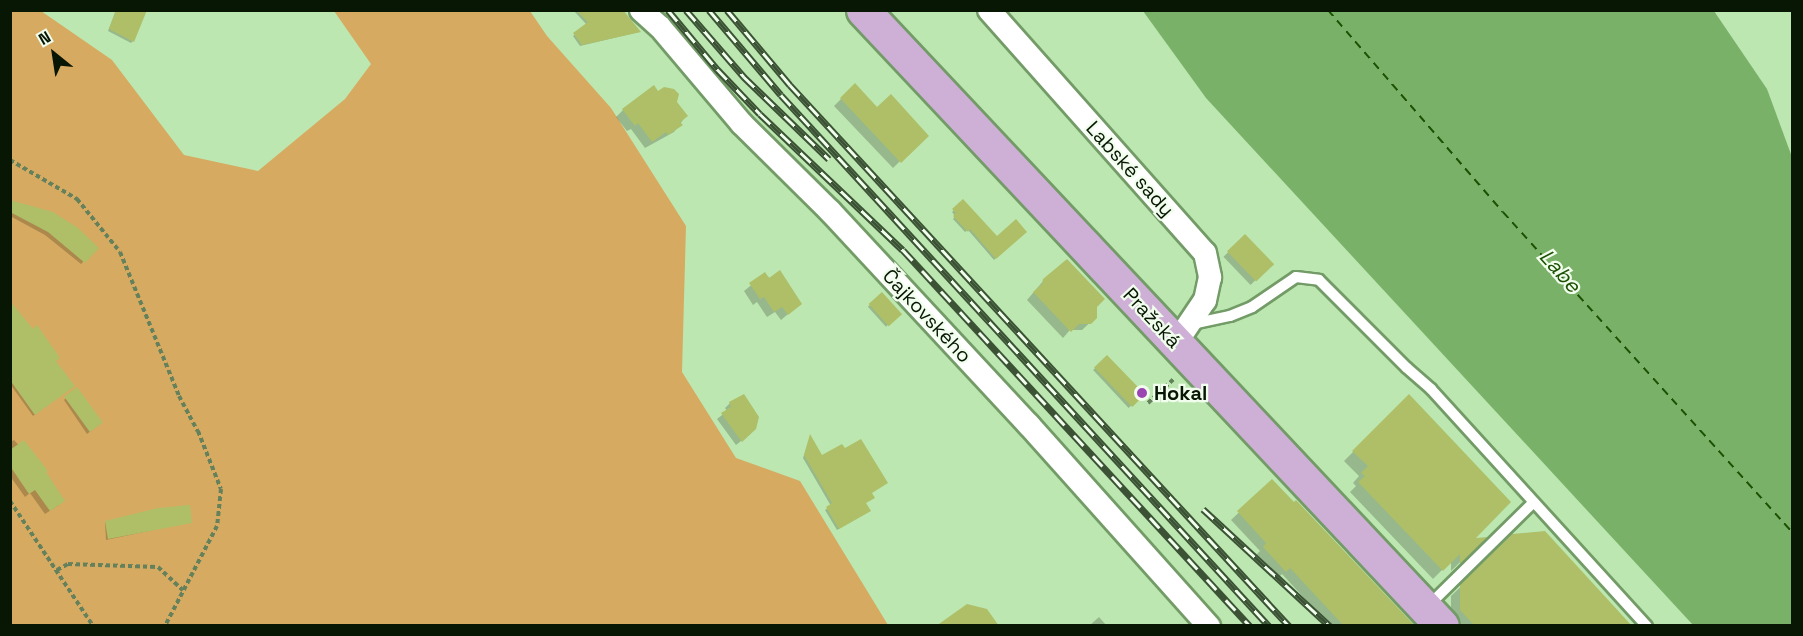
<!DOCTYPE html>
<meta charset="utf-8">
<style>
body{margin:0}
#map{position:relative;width:1803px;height:636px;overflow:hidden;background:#bce7b0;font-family:"Space Grotesk",sans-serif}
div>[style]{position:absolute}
.green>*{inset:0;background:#d7aa61}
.water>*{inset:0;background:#7ab169}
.shadow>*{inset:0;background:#0003;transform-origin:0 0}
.ferry>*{height:1.5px;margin-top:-0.75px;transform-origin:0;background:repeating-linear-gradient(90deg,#1c5103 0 8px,transparent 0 14px)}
.building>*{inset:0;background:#aebf67;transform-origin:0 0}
.path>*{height:4px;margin-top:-2px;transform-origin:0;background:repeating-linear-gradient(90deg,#64815c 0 4.5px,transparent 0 7.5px)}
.roads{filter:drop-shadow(2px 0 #739b67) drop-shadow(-2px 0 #739b67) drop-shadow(0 2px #739b67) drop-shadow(0 -2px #739b67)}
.service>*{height:10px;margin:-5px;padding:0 5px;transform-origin:5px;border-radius:5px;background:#fff}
.minor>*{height:22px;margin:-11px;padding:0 11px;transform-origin:11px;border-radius:11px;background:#fff}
.primary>*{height:33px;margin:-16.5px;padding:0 16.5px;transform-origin:16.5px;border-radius:16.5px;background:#ceb0d7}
.rail>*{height:7px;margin-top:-3.5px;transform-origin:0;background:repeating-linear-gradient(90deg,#f1feed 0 14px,#3b5235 0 28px);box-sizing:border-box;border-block:2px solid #3b5235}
.dots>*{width:16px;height:16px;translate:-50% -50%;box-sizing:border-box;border:3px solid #f1feed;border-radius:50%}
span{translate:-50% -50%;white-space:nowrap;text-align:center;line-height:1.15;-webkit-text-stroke:4.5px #f1feed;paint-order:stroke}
.street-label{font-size:20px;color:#081704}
.poi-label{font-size:20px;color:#081704;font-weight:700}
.left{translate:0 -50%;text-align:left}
.water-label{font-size:21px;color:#1c5103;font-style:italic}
.frame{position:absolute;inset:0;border:12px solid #081704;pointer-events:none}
.north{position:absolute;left:24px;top:24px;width:60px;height:60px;-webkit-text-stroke:4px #f1feed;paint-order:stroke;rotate:330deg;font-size:16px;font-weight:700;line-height:24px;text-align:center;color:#081704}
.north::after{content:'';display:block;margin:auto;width:21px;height:27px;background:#081704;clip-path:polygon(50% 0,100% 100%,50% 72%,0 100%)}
</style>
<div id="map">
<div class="green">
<i style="clip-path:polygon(10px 11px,41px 11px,112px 60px,184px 155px,258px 171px,345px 99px,371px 64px,334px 11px,530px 11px,547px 36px,611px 108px,686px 226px,682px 372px,736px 458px,800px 481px,888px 625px,11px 625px)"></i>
</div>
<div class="water">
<i style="clip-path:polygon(1143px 11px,1714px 11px,1767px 89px,1792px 157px,1792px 625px,1693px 625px,1206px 98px)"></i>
</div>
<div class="shadow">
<i style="clip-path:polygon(116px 10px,133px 41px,131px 43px,108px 31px)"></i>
<i style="clip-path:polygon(573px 10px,609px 10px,639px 32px,580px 46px,573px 36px,587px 25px)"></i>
<i style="clip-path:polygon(855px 85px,877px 109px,927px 135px,893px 168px,834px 106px)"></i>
<i style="clip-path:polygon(658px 93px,686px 116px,674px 132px,645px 148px,631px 129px,627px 131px,616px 117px,623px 110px)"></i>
<i style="clip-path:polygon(10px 201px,97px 248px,81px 264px,45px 235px,10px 216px)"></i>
<i style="clip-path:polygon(963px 201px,997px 238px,1025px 231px,994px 260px,968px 230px,965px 232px,953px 219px,955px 216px,952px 212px)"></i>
<i style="left:1245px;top:236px;width:39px;height:30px;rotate:46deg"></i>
<i style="clip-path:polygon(765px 274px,800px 304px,781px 320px,775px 312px,767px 317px,757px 302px,753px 305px,744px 291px)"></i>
<i style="clip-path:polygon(1044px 280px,1095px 306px,1095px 318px,1082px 330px,1070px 330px,1063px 338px,1027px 300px)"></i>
<i style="left:882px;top:294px;width:27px;height:19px;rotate:48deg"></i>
<i style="clip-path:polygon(10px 304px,54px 361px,71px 388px,33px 416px,10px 384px)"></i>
<i style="left:1107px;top:357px;width:52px;height:19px;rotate:47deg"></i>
<i style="clip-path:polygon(76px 389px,101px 423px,87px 434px,64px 400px)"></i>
<i style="clip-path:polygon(1409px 396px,1472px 540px,1484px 539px,1451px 571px,1451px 561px,1433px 579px,1350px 492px,1356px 486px,1353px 483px,1359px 476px,1344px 461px)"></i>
<i style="clip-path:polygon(730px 403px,750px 434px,736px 445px,717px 419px,727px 411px,725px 408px)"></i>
<i style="clip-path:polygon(810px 437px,822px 457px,870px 494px,865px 503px,868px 512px,837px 530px,825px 510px,831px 506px,803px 458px)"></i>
<i style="clip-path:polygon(14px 440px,44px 473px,59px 505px,45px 514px,30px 493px,25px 497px,10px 476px,10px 442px)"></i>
<i style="clip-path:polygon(1272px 481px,1411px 626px,1330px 626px,1282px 574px,1278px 578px,1256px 555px,1260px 551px,1231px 520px)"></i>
<i style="clip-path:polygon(105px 522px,191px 522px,106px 540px)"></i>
<i style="clip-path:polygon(1513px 536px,1630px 626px,1457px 626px,1451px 619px,1451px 596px)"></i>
<i style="clip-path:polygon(1099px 617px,1107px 626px,1089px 626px)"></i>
</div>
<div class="ferry">
<i style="left:1328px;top:10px;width:267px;rotate:49.1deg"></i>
<i style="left:1503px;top:212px;width:431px;rotate:47.9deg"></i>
</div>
<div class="building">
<i style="clip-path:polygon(116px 10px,147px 10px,134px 42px,109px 29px)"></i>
<i style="clip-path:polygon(576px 10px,623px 10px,641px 32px,582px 45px,573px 33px,588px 22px)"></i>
<i style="clip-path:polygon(855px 83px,877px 107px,891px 94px,929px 136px,901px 163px,840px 98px)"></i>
<i style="clip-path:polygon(654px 85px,658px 91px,664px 87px,674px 89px,679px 94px,677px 102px,688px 116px,680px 122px,683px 125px,668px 135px,666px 132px,652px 142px,638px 123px,635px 126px,622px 109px)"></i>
<i style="clip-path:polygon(963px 199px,997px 236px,1016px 219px,1027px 232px,996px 259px,970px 229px,968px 232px,953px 216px,956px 213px,952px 209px)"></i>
<i style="clip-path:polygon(10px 200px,53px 212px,78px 228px,99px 248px,85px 263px,48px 232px,10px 212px)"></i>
<i style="left:1245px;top:234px;width:42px;height:25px;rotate:46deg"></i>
<i style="clip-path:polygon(1067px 259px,1105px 299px,1097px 307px,1097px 318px,1091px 324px,1079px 324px,1071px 332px,1033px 292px,1042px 284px,1043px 279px)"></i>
<i style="clip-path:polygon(780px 270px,802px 304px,788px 315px,782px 307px,774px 312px,764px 297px,760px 299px,749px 283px,765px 272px,769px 278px)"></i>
<i style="left:882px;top:292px;width:30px;height:18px;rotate:48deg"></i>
<i style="clip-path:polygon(10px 301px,33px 329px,37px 325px,60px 358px,56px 361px,75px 386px,35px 415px,10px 380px)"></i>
<i style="left:1107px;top:355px;width:55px;height:18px;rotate:46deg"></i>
<i style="left:77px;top:387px;width:44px;height:16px;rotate:54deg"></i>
<i style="clip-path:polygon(744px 394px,759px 417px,756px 429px,742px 442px,721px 413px,731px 407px,729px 402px)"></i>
<i style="clip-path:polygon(1409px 394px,1511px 502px,1476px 538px,1488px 537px,1460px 564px,1460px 554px,1443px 571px,1358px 482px,1365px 476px,1361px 473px,1368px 466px,1352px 451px)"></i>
<i style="clip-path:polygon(810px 434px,822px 455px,842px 444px,845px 448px,861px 439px,888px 483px,872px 493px,875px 498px,866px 503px,871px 511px,839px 529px,826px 507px,832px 503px,804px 455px)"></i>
<i style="clip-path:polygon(24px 440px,48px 471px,46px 472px,65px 501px,50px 511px,35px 490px,29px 494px,10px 466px,10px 450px)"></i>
<i style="clip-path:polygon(1272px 479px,1294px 502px,1296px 500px,1415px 626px,1344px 626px,1290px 568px,1286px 572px,1263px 547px,1266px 543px,1237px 511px)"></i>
<i style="clip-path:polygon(190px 505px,192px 523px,108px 539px,105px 521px,158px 508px)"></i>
<i style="clip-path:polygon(1545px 531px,1632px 626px,1475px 626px,1460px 610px,1460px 585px,1512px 534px)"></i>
<i style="clip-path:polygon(967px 604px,987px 609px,999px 626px,936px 626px)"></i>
</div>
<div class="path">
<i style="left:10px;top:160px;width:78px;rotate:30.2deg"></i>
<i style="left:77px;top:199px;width:68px;rotate:50.9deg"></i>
<i style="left:120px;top:252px;width:156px;rotate:67.7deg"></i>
<i style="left:179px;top:396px;width:40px;rotate:62deg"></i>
<i style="left:198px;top:431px;width:62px;rotate:68.4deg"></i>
<i style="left:221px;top:489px;width:37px;rotate:96deg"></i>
<i style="left:217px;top:526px;width:113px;rotate:117.5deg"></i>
<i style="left:1148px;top:403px;width:37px;rotate:-43deg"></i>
<i style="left:10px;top:501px;width:150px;rotate:56.4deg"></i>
<i style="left:57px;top:570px;width:13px;rotate:-29deg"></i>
<i style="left:68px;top:564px;width:90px;rotate:1.9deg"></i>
<i style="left:158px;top:567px;width:34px;rotate:43deg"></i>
</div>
<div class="roads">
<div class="service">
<i style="left:1192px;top:324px;width:39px;rotate:-12deg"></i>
<i style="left:1230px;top:316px;width:24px;rotate:-22deg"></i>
<i style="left:1252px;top:307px;width:53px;rotate:-34.3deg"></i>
<i style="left:1296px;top:277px;width:23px;rotate:7deg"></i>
<i style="left:1319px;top:280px;width:124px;rotate:45deg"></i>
<i style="left:1407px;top:368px;width:32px;rotate:41deg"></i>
<i style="left:1431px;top:389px;width:321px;rotate:47.7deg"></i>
<i style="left:1428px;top:606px;width:148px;rotate:-44.5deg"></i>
</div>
<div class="minor">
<i style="left:641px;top:10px;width:25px;rotate:42deg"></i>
<i style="left:660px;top:27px;width:127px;rotate:49.8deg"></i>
<i style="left:742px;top:124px;width:124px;rotate:44.7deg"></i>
<i style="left:830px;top:211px;width:292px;rotate:47.1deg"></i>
<i style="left:1029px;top:425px;width:270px;rotate:48.2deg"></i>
<i style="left:989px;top:10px;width:325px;rotate:48.4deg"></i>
<i style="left:1205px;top:253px;width:25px;rotate:78deg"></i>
<i style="left:1210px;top:277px;width:24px;rotate:102deg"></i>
<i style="left:1205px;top:300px;width:52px;rotate:124deg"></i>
</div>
<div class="primary">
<i style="left:863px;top:10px;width:845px;rotate:46.77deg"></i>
</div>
</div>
<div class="rail">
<i style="left:668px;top:10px;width:77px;rotate:50.3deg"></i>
<i style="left:717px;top:69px;width:62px;rotate:46.3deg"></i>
<i style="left:760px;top:114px;width:197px;rotate:43.6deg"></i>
<i style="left:903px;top:250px;width:512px;rotate:47.3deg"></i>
<i style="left:686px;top:10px;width:89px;rotate:49.1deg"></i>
<i style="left:744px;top:77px;width:118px;rotate:44deg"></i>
<i style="left:709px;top:10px;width:111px;rotate:49.7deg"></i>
<i style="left:781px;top:95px;width:721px;rotate:47.42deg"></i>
<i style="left:727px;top:10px;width:98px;rotate:50deg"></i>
<i style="left:790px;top:85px;width:736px;rotate:47.31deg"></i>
<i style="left:1203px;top:509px;width:173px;rotate:42.7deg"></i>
</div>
<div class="dots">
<i style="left:1142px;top:393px;background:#9b45b2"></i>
</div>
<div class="street-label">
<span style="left:1130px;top:169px;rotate:48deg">Labské sady</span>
<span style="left:927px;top:316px;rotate:47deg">Čajkovského</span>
<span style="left:1152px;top:318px;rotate:47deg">Pražská</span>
</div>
<div class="poi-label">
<span class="left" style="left:1154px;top:393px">Hokal</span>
</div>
<div class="water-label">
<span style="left:1560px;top:271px;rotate:48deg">Labe</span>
</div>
<div class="frame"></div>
<div class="north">N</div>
</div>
